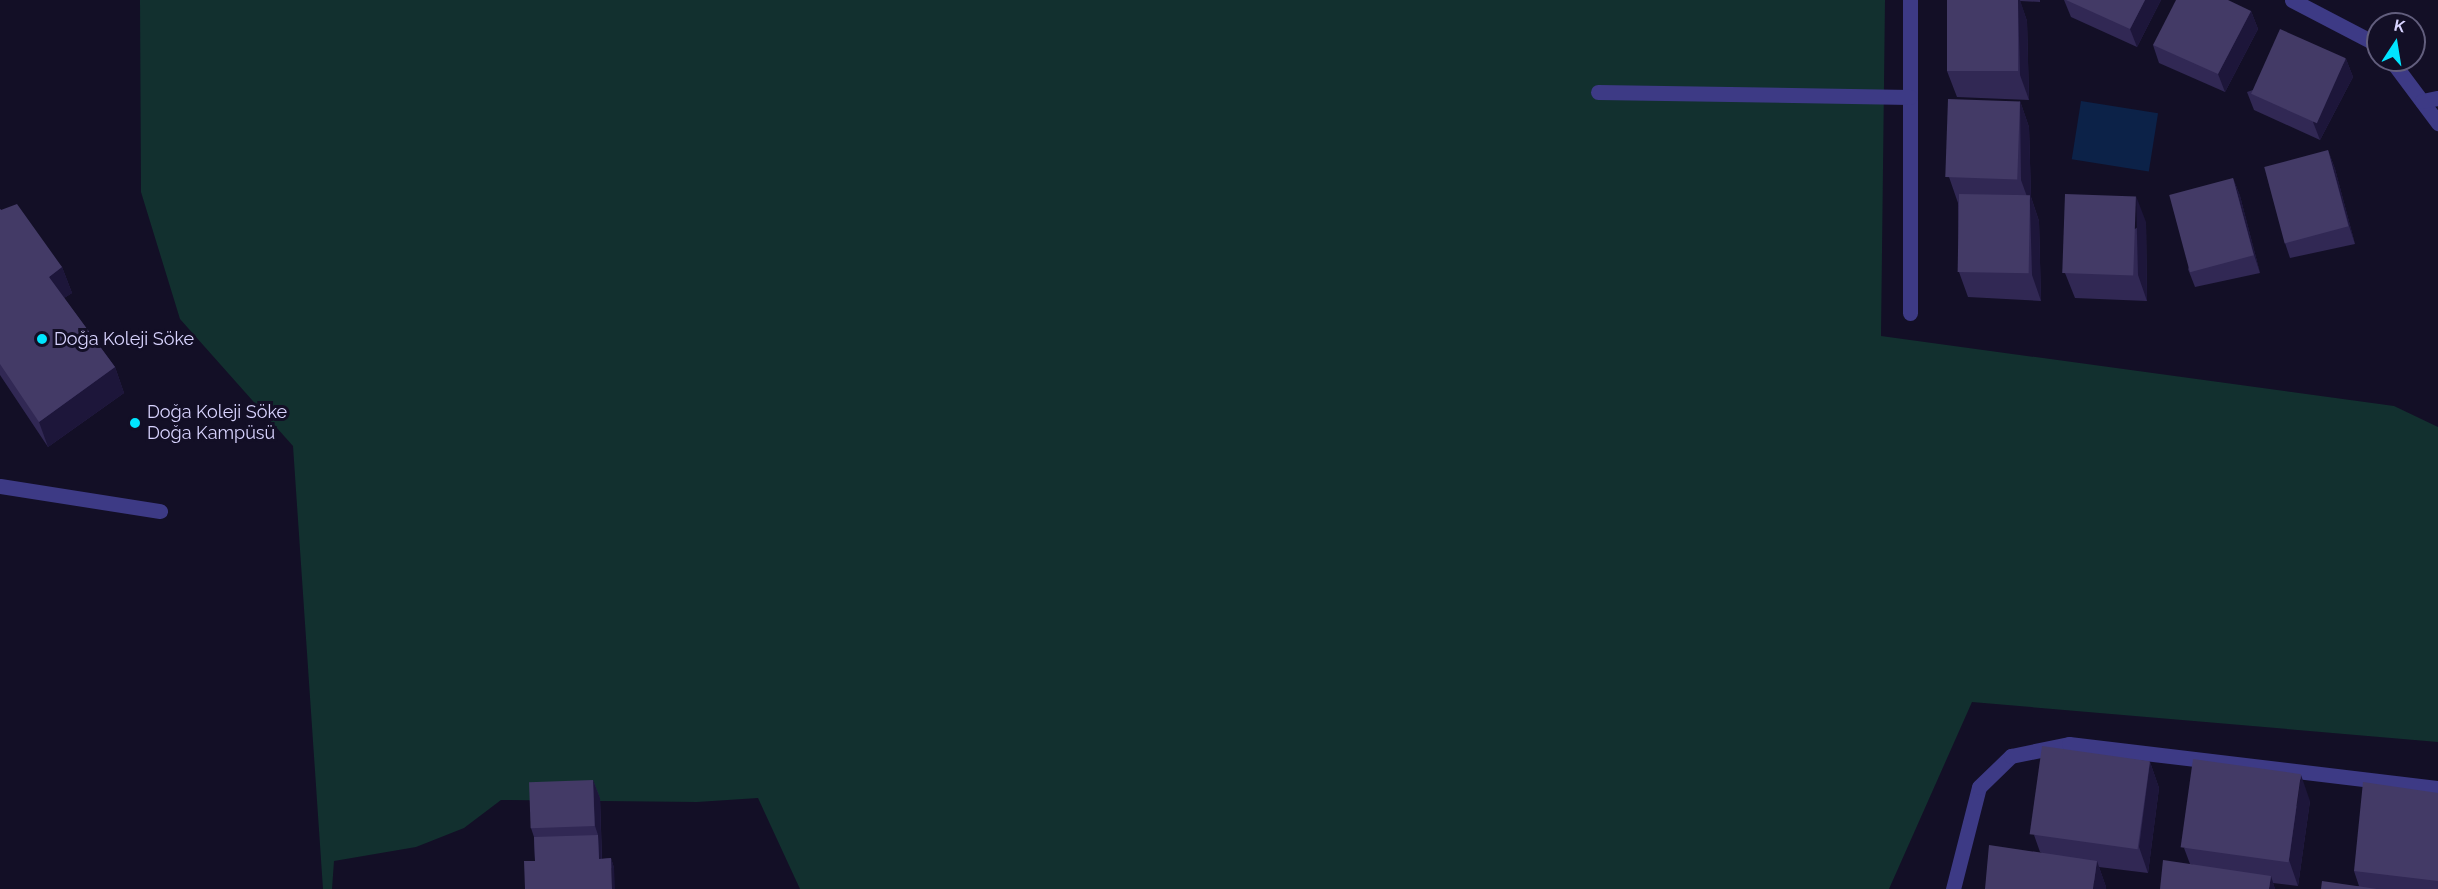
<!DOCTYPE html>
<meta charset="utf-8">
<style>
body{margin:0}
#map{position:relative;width:2438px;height:889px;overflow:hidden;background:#130f26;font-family:Raleway,sans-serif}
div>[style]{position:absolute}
.green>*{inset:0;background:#12302f}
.water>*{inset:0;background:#0c2248;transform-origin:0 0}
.minor>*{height:15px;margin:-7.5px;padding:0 7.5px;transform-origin:7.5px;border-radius:7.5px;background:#3d3a85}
.wall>*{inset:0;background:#312854}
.shaded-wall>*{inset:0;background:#1d163a}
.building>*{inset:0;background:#433a66;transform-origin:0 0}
.dots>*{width:16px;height:16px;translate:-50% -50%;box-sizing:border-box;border:3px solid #130f26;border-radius:50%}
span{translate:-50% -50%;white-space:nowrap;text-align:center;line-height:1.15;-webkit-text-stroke:6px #130f26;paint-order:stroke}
.poi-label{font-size:18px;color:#d9d4ff}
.left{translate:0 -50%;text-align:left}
.north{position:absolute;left:2366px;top:12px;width:60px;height:60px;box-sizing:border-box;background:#130f26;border:2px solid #625e7d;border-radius:50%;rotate:12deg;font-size:16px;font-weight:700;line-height:24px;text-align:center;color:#d9d4ff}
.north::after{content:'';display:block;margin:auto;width:21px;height:27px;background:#00e5ff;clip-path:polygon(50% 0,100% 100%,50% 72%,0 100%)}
</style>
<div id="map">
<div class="green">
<i style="clip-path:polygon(140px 0,1885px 0,1881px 336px,2394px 406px,2438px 427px,2438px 742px,1972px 702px,1889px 889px,800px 889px,758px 798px,697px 802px,501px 800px,464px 828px,416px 847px,334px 861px,332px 889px,323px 889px,293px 446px,180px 319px,141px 192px)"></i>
</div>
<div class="water">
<i style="left:2081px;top:101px;width:78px;height:59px;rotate:9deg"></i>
</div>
<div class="minor">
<i style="left:1910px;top:0;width:313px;rotate:90deg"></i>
<i style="left:2292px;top:0;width:97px;rotate:27.6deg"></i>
<i style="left:2391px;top:60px;width:79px;rotate:53.3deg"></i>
<i style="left:1598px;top:92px;width:312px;rotate:0.9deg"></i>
<i style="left:2422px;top:101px;width:16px;rotate:-11deg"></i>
<i style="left:0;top:486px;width:162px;rotate:8.9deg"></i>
<i style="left:1953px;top:889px;width:105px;rotate:-75.7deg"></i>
<i style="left:1979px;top:787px;width:45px;rotate:-44.1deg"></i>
<i style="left:2011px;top:756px;width:59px;rotate:-11.7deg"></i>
<i style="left:2069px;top:744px;width:372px;rotate:6.8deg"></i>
</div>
<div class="wall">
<i style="clip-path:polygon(1947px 0,2040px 0,2040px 2px,2020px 1px,2027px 21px,2029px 100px,1957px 97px,1947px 71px)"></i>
<i style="clip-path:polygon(2064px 0,2161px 0,2137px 47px,2071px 17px)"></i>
<i style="clip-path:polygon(2251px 11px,2258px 29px,2225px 92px,2159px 63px,2153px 45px)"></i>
<i style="clip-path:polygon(2346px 59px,2353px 77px,2320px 140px,2254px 110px,2247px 92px)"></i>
<i style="clip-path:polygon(2020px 101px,2029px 127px,2031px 197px,2039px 221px,2041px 301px,1968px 297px,1959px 272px,1958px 203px,1949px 177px)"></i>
<i style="clip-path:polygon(2328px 150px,2335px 169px,2355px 244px,2290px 258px,2284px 240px)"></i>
<i style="clip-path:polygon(2233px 178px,2240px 196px,2260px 273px,2195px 287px,2188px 269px)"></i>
<i style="clip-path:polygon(0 209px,62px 267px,72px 293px,64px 298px,115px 367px,124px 393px,48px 447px,0 375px)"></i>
<i style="clip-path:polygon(2146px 222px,2147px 301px,2075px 298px,2065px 273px)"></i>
<i style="clip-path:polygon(2150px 762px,2159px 788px,2148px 873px,2099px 867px,2106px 887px,2040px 852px,2034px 835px)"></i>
<i style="clip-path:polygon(593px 780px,600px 798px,602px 859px,611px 858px,614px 868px,535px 861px,534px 837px,531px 828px)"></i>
<i style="clip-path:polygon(2438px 793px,2438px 889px,2321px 889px,2359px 886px,2354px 871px)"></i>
<i style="clip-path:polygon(2310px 801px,2298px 886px,2273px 883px,2275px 889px,2190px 864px,2184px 848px)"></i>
</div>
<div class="shaded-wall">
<i style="clip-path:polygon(2018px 0,2020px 0,2027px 21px,2029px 100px,2020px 75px)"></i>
<i style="clip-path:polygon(2145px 0,2161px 0,2137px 47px,2130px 29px)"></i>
<i style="clip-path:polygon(2251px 11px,2258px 29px,2225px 92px,2218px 74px)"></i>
<i style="clip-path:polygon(2346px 59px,2353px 77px,2320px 140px,2313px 122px)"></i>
<i style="clip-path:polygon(2020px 101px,2029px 127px,2031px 197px,2039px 221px,2041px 301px,2032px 275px,2030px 205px,2021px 180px)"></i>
<i style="clip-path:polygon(2328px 150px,2335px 169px,2355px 244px,2349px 226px)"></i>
<i style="clip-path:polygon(2233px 178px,2240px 196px,2260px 273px,2254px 255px)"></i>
<i style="clip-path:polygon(2136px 196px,2146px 222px,2147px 301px,2138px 275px)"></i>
<i style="clip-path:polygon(62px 267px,72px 293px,58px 302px,49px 277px)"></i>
<i style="clip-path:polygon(115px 367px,124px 393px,48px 447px,39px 422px)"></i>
<i style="clip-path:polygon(2150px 762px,2159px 788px,2148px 873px,2139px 847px)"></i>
<i style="clip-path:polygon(2301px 775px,2310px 801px,2298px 886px,2289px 860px)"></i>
<i style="clip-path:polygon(593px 780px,600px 798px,602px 868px,599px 859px,598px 835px,595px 826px)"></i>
<i style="clip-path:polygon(611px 858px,614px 868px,615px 889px,612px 889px)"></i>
<i style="clip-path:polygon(2097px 861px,2106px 887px,2106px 889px,2093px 889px)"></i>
<i style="clip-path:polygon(2271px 876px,2275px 889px,2269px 889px)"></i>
</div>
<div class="building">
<i style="left:1947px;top:0;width:71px;height:71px"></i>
<i style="clip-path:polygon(2066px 0,2145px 0,2130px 29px)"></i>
<i style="clip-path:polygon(2176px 0,2228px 0,2251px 11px,2218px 74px,2153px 45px)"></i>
<i style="left:2280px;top:29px;width:72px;height:71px;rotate:24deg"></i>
<i style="left:1948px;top:99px;width:72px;height:78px;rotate:2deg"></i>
<i style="left:2328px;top:150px;width:79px;height:66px;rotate:75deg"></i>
<i style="left:2233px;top:178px;width:80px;height:66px;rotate:75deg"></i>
<i style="left:1959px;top:194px;width:71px;height:78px;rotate:1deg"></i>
<i style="left:2065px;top:194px;width:71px;height:79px;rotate:2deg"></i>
<i style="clip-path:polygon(17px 204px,62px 267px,49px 277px,115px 367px,39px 422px,0 364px,0 209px,1px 210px)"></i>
<i style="left:2042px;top:746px;width:109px;height:89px;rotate:8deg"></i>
<i style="left:2193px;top:759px;width:109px;height:89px;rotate:8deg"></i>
<i style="left:593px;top:780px;width:46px;height:64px;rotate:88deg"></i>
<i style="clip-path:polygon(2363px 782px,2438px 793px,2438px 881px,2354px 871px)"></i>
<i style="clip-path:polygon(598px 835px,599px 859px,611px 858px,612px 889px,525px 889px,524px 861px,535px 861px,534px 837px)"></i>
<i style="clip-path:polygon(1989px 845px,2097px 861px,2093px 889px,1985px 889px)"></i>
<i style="clip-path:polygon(2163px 860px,2271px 876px,2269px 889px,2160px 889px)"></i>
<i style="clip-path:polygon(2322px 881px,2377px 889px,2321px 889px)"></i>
</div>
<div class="dots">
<i style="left:42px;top:339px;background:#00e5ff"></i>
<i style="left:135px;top:423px;background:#00e5ff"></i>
</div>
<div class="poi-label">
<span class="left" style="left:54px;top:339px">Doğa Koleji Söke</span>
<span class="left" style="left:147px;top:423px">Doğa Koleji Söke<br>Doğa Kampüsü</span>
</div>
<div class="north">K</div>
</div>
